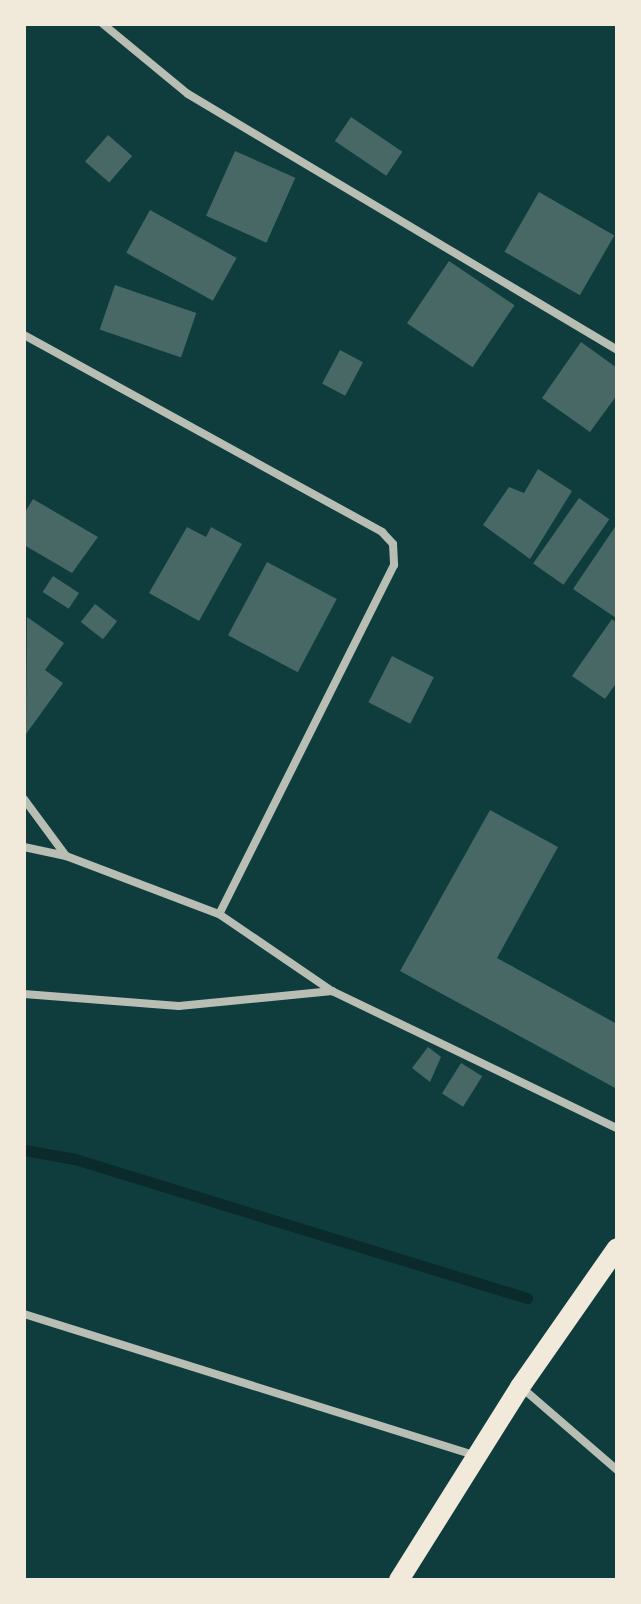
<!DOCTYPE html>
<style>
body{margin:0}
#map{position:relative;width:641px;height:1604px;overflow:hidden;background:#0f3d3e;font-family:Manrope,sans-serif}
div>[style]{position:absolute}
.stream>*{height:11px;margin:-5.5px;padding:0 5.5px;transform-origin:5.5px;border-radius:5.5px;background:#0a2a2b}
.building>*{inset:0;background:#486865;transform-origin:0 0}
.minor>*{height:8px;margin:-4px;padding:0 4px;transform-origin:4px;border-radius:4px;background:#b8beb3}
.primary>*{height:20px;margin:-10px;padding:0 10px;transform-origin:10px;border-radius:10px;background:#f1e9da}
span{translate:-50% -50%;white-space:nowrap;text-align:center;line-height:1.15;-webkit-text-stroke:6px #f1e9da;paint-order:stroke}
.frame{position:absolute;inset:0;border:26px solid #f1e9da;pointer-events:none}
</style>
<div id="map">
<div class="stream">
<i style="left:24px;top:1150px;width:52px;rotate:10deg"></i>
<i style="left:75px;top:1159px;width:473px;rotate:17.1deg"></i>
</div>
<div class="building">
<i style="left:351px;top:117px;width:62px;height:29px;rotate:34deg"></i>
<i style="left:108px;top:135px;width:32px;height:35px;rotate:41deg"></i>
<i style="left:235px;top:151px;width:66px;height:71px;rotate:24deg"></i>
<i style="left:539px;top:192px;width:87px;height:69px;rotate:30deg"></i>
<i style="left:150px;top:210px;width:99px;height:49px;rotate:29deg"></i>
<i style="left:449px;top:261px;width:79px;height:75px;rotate:34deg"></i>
<i style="left:115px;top:285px;width:86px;height:47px;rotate:19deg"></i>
<i style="clip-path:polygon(581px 342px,617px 368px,617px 395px,590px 432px,542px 398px)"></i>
<i style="left:340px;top:350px;width:26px;height:38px;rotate:28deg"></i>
<i style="clip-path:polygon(538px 469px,572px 491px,530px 559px,483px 525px,509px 487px,524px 493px)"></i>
<i style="left:579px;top:498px;width:37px;height:80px;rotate:35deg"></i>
<i style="clip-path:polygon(33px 499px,98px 537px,72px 573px,24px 545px,24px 514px)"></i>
<i style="clip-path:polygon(617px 524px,617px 616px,616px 618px,573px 589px)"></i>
<i style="clip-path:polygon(187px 527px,206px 537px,211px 527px,242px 544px,199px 621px,149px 593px)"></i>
<i style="left:267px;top:562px;width:79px;height:83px;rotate:28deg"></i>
<i style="left:53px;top:576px;width:31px;height:19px;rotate:33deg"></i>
<i style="left:95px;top:604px;width:28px;height:23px;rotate:38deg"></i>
<i style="clip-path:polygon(27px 617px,64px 643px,45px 670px,63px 683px,26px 734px)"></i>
<i style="clip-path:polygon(612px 619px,617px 623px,617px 682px,605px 699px,572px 676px)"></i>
<i style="left:392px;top:656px;width:47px;height:52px;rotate:27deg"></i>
<i style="clip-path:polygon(490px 810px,558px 847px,497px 958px,617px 1024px,617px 1089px,400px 971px)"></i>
<i style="clip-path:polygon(428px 1047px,441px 1057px,430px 1082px,412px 1068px)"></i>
<i style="left:461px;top:1063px;width:25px;height:36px;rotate:32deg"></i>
</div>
<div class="minor">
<i style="left:103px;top:24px;width:110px;rotate:39.5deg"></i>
<i style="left:188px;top:94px;width:500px;rotate:30.8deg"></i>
<i style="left:24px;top:335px;width:409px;rotate:28.8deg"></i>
<i style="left:382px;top:532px;width:16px;rotate:47deg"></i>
<i style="left:393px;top:544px;width:21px;rotate:87deg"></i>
<i style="left:394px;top:565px;width:390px;rotate:116.6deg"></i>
<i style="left:24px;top:799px;width:71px;rotate:53.6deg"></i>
<i style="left:24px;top:847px;width:43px;rotate:12.1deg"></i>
<i style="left:66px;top:856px;width:164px;rotate:20.8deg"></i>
<i style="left:219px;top:914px;width:137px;rotate:34.3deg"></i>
<i style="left:332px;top:991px;width:316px;rotate:25.7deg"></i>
<i style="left:24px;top:994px;width:155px;rotate:4.4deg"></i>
<i style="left:179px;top:1006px;width:154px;rotate:-5.6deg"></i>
<i style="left:24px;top:1314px;width:473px;rotate:17.4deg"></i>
<i style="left:521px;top:1387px;width:127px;rotate:40.8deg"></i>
</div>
<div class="primary">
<i style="left:399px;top:1580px;width:228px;rotate:-57.9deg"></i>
<i style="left:520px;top:1387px;width:169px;rotate:-55.1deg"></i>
</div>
<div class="frame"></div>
</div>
